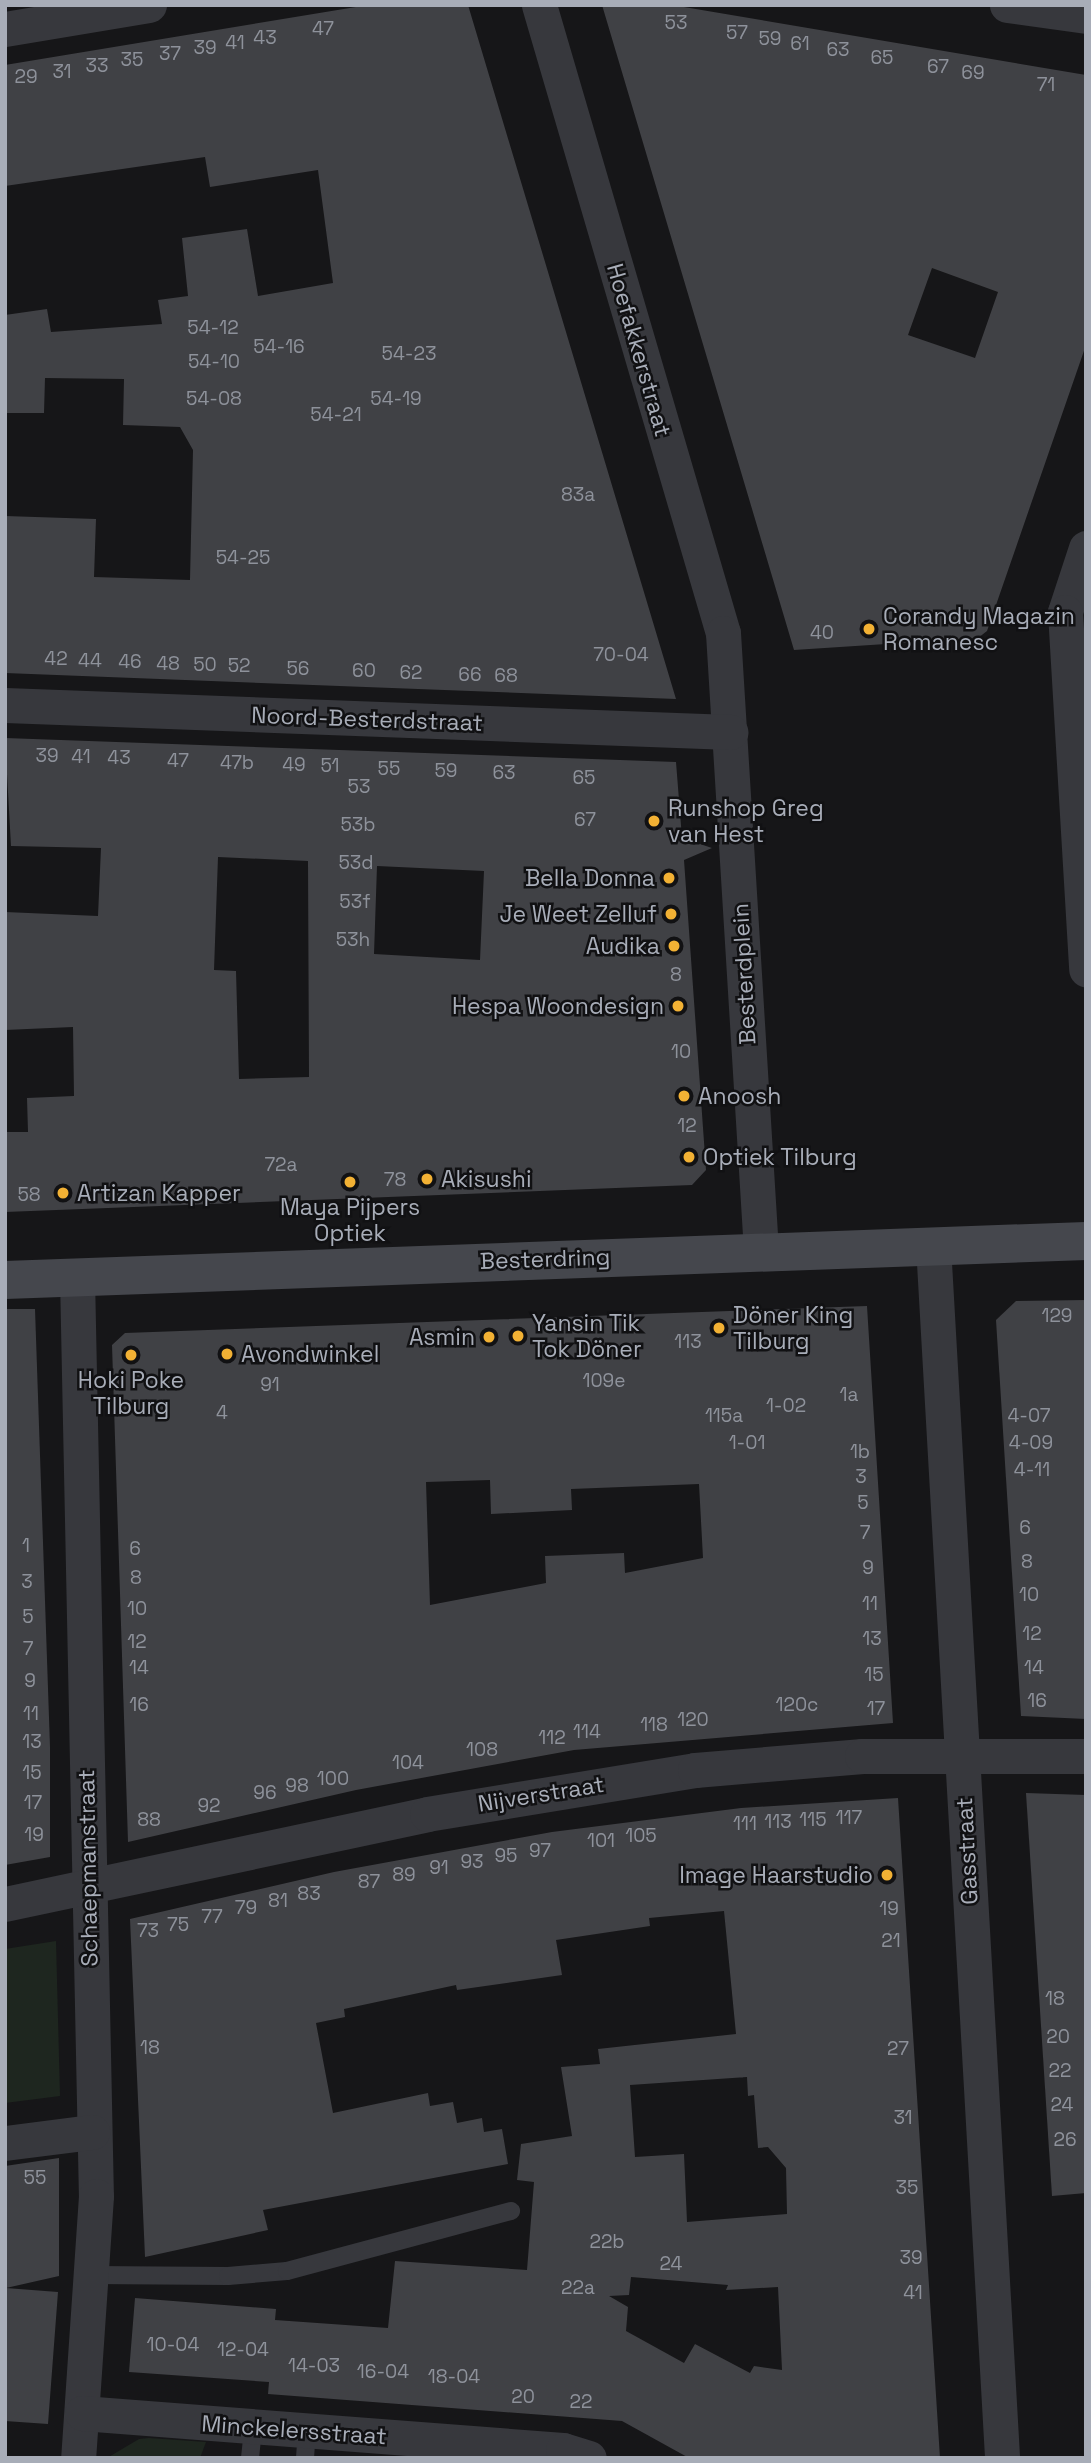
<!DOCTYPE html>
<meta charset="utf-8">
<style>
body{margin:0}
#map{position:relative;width:1091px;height:2463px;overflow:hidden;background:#161618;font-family:"Space Grotesk",sans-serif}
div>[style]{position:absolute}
.green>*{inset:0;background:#1e261f}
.building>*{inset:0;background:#404145}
.lane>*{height:18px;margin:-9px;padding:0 9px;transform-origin:9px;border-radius:9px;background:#37383d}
.street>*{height:35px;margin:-17.5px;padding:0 17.5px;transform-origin:17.5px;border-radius:17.5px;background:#37383d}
.secondary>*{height:38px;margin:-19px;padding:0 19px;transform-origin:19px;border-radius:19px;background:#45474d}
.dots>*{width:19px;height:19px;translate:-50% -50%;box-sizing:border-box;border:4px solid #111113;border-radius:50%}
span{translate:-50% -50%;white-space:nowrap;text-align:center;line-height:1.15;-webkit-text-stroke:5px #111113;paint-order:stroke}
.number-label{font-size:19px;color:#8e929b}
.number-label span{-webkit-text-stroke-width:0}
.street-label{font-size:23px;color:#a8adb8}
.poi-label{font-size:23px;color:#a8adb8}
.left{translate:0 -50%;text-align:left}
.right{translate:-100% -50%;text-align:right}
.frame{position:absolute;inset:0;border:7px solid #a8adb8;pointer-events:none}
</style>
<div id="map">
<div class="green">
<i style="clip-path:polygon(56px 1941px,60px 2096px,5px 2103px,5px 1949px)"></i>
<i style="clip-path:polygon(139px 2439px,149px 2438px,206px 2442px,200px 2458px,107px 2458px)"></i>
</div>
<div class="building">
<i style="clip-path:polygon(368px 5px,468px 5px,676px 699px,5px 673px,5px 516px,96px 519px,94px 577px,190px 580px,193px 450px,180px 427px,123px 425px,124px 379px,45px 378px,44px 413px,5px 413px,5px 315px,47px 309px,51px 332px,162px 324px,158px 300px,188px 296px,182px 238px,247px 229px,258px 296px,333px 283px,318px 170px,210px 187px,205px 157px,5px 186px,5px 65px)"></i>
<i style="clip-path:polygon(evenodd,602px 5px,672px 5px,1086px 75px,1086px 345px,987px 631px,978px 638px,794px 650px,602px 5px,932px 268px,998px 292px,975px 358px,908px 335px,932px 268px)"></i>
<i style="clip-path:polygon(evenodd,5px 738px,676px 762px,682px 838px,712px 848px,684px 860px,706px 1170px,692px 1185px,5px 1212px,5px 1132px,28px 1132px,27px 1098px,74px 1096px,73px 1027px,5px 1030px,5px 912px,98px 916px,101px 848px,11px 846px,5px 738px,218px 857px,308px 861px,309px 1077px,239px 1079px,236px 971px,214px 970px,218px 857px,5px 738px,377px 866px,484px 871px,480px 960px,374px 954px,377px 866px)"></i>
<i style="clip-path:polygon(1086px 1300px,1086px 1719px,1021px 1716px,996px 1320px,1016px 1301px)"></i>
<i style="clip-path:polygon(evenodd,867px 1306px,893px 1723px,574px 1750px,356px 1790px,128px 1842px,112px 1345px,125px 1333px,867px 1306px,490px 1480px,491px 1514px,572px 1510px,571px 1489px,699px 1484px,703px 1558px,625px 1573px,624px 1553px,545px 1556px,546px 1583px,430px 1605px,426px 1482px,490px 1480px)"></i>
<i style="clip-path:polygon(5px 1309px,35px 1309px,50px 1747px,50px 1857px,5px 1865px)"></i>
<i style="clip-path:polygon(1026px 1793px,1086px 1795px,1086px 2193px,1052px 2196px)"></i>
<i style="clip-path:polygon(evenodd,898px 1798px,940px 2458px,689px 2458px,622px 2421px,268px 2394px,269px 2382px,129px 2372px,135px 2298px,276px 2309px,275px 2320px,388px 2328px,395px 2261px,527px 2270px,534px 2182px,517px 2180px,521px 2144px,572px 2136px,561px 2067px,600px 2064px,598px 2049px,736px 2034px,724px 1911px,649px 1918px,650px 1926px,556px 1940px,562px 1975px,457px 1990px,456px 1985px,344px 2009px,345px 2017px,316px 2023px,333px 2113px,428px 2093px,430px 2106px,453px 2102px,457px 2123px,482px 2118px,484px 2132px,502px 2129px,508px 2164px,263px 2210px,268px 2230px,145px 2257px,130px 1919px,334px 1872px,552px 1832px,741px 1808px,898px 1798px,747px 2077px,748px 2096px,754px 2095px,758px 2148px,768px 2147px,786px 2168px,787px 2214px,687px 2222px,684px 2154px,635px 2157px,630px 2085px,747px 2077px,898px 1798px,631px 2277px,728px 2285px,726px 2290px,778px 2287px,782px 2370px,754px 2366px,750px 2373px,695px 2344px,684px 2363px,626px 2331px,628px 2307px,609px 2296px,629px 2295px,631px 2277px)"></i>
<i style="clip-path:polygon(59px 2158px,59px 2276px,6px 2288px,58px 2292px,48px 2424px,5px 2421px,5px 2166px)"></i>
</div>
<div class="lane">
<i style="left:92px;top:2275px;width:136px;rotate:0.4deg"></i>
<i style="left:228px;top:2276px;width:59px;rotate:-4.8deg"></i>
<i style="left:287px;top:2271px;width:232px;rotate:-15deg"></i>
<i style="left:250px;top:2458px;width:31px;rotate:-84deg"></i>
<i style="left:305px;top:2458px;width:27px;rotate:-86deg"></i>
</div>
<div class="street">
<i style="left:539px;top:5px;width:654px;rotate:73.67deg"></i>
<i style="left:723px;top:633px;width:619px;rotate:86.48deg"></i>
<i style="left:1007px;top:5px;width:80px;rotate:7.9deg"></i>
<i style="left:5px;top:29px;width:146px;rotate:-9.5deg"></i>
<i style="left:1086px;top:548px;width:67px;rotate:108.2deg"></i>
<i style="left:1065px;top:612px;width:358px;rotate:86.6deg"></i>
<i style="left:5px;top:705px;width:726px;rotate:2.13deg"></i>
<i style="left:933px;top:1245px;width:1215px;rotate:86.74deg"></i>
<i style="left:77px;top:1277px;width:919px;rotate:88.82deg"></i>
<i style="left:96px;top:2196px;width:263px;rotate:93.9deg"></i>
<i style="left:5px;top:1904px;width:431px;rotate:-12deg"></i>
<i style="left:427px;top:1814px;width:272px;rotate:-9.3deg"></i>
<i style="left:695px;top:1770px;width:168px;rotate:-4.8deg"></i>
<i style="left:862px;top:1756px;width:224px"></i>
<i style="left:5px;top:2143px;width:88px;rotate:-7.2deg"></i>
<i style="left:82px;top:2413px;width:482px;rotate:4.4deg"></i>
<i style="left:563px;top:2450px;width:27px;rotate:17deg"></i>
</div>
<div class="secondary">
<i style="left:5px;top:1280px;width:1082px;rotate:-2.07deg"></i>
</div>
<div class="dots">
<i style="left:869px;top:629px;background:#f2b134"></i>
<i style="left:654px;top:821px;background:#f2b134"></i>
<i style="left:669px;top:878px;background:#f2b134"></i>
<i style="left:671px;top:914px;background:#f2b134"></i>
<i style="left:674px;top:946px;background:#f2b134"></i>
<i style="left:678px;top:1006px;background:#f2b134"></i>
<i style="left:684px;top:1096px;background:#f2b134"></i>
<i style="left:689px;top:1157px;background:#f2b134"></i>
<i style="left:427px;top:1179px;background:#f2b134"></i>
<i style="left:350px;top:1182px;background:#f2b134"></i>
<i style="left:63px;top:1193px;background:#f2b134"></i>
<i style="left:719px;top:1328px;background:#f2b134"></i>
<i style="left:518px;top:1336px;background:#f2b134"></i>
<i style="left:489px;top:1337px;background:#f2b134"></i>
<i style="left:227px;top:1354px;background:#f2b134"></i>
<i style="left:131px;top:1355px;background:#f2b134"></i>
<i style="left:887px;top:1875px;background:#f2b134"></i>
</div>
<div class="number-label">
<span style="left:676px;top:23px">53</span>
<span style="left:323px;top:29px">47</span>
<span style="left:737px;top:33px">57</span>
<span style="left:265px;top:38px">43</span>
<span style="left:770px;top:39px">59</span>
<span style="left:235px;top:43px">41</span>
<span style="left:800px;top:44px">61</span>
<span style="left:205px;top:48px">39</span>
<span style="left:838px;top:50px">63</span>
<span style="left:170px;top:54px">37</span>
<span style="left:882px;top:58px">65</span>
<span style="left:132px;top:60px">35</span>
<span style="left:97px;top:66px">33</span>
<span style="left:938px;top:67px">67</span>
<span style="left:62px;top:72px">31</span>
<span style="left:973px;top:73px">69</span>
<span style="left:26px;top:77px">29</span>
<span style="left:1046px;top:85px">71</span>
<span style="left:213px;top:328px">54-12</span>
<span style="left:279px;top:347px">54-16</span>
<span style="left:409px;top:354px">54-23</span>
<span style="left:214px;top:362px">54-10</span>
<span style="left:214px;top:399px">54-08</span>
<span style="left:396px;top:399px">54-19</span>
<span style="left:336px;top:415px">54-21</span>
<span style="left:578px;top:495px">83a</span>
<span style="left:243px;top:558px">54-25</span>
<span style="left:822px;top:633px">40</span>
<span style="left:621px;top:655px">70-04</span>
<span style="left:56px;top:659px">42</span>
<span style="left:90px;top:661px">44</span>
<span style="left:130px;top:662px">46</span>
<span style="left:168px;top:664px">48</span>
<span style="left:205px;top:665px">50</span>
<span style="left:239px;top:666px">52</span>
<span style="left:298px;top:669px">56</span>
<span style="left:364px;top:671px">60</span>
<span style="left:411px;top:673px">62</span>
<span style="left:470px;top:675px">66</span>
<span style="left:506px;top:676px">68</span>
<span style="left:47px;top:756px">39</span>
<span style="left:81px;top:757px">41</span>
<span style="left:119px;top:758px">43</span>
<span style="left:178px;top:761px">47</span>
<span style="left:237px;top:763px">47b</span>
<span style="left:294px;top:765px">49</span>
<span style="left:330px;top:766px">51</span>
<span style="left:389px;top:769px">55</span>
<span style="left:446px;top:771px">59</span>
<span style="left:504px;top:773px">63</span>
<span style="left:584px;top:778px">65</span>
<span style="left:359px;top:787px">53</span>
<span style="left:585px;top:820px">67</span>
<span style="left:358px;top:825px">53b</span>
<span style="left:356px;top:863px">53d</span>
<span style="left:355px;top:902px">53f</span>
<span style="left:353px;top:940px">53h</span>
<span style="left:676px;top:975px">8</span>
<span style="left:681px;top:1052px">10</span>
<span style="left:687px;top:1126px">12</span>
<span style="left:281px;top:1165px">72a</span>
<span style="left:395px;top:1180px">78</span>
<span style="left:29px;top:1195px">58</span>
<span style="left:1057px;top:1316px">129</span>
<span style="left:688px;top:1342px">113</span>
<span style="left:604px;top:1381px">109e</span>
<span style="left:270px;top:1385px">91</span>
<span style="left:849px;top:1395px">1a</span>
<span style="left:786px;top:1406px">1-02</span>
<span style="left:222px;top:1413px">4</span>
<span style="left:724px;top:1416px">115a</span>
<span style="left:1029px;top:1416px">4-07</span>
<span style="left:747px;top:1443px">1-01</span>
<span style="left:1031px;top:1443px">4-09</span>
<span style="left:860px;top:1452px">1b</span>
<span style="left:1032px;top:1470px">4-11</span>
<span style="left:861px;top:1477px">3</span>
<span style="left:863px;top:1503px">5</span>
<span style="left:1025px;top:1528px">6</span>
<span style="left:865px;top:1533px">7</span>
<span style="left:26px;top:1546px">1</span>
<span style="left:135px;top:1549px">6</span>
<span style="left:1027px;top:1562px">8</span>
<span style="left:868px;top:1568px">9</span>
<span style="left:136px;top:1578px">8</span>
<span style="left:27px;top:1582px">3</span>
<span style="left:1029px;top:1595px">10</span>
<span style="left:870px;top:1604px">11</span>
<span style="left:137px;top:1609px">10</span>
<span style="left:28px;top:1617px">5</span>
<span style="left:1032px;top:1634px">12</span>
<span style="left:872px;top:1639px">13</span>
<span style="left:137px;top:1642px">12</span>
<span style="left:28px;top:1649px">7</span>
<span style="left:139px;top:1668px">14</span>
<span style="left:1034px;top:1668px">14</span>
<span style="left:874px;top:1675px">15</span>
<span style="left:30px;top:1681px">9</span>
<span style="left:1037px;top:1701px">16</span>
<span style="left:139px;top:1705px">16</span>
<span style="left:797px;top:1705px">120c</span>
<span style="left:876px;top:1709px">17</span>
<span style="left:31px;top:1714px">11</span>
<span style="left:693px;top:1720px">120</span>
<span style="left:654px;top:1725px">118</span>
<span style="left:587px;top:1732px">114</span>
<span style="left:552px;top:1738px">112</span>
<span style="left:32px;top:1742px">13</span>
<span style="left:482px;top:1750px">108</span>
<span style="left:408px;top:1763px">104</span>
<span style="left:32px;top:1773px">15</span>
<span style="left:333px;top:1779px">100</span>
<span style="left:297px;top:1786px">98</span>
<span style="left:265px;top:1793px">96</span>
<span style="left:33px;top:1803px">17</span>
<span style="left:209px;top:1806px">92</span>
<span style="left:849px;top:1818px">117</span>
<span style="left:149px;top:1820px">88</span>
<span style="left:813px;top:1820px">115</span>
<span style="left:778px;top:1822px">113</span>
<span style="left:745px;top:1824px">111</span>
<span style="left:34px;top:1835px">19</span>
<span style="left:641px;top:1836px">105</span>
<span style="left:601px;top:1841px">101</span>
<span style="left:540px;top:1851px">97</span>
<span style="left:506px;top:1856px">95</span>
<span style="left:472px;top:1862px">93</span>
<span style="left:439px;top:1868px">91</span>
<span style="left:404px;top:1875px">89</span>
<span style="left:369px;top:1882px">87</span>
<span style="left:309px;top:1894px">83</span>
<span style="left:278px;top:1901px">81</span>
<span style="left:246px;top:1908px">79</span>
<span style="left:889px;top:1909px">19</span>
<span style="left:212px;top:1917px">77</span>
<span style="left:178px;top:1925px">75</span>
<span style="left:148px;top:1931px">73</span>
<span style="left:891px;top:1941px">21</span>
<span style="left:1055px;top:1999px">18</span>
<span style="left:1058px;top:2037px">20</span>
<span style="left:150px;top:2048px">18</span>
<span style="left:898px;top:2049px">27</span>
<span style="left:1060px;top:2071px">22</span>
<span style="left:1062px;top:2105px">24</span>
<span style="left:903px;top:2118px">31</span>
<span style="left:1065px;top:2140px">26</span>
<span style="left:35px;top:2178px">55</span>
<span style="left:907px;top:2188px">35</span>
<span style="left:607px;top:2242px">22b</span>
<span style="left:911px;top:2258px">39</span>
<span style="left:671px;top:2264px">24</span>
<span style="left:578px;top:2288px">22a</span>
<span style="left:913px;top:2293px">41</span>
<span style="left:173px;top:2345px">10-04</span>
<span style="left:243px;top:2350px">12-04</span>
<span style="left:314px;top:2366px">14-03</span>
<span style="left:383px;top:2372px">16-04</span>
<span style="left:454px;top:2377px">18-04</span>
<span style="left:523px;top:2397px">20</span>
<span style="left:581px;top:2402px">22</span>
</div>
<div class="street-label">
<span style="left:639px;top:350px;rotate:74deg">Hoefakkerstraat</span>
<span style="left:367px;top:719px;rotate:2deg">Noord-Besterdstraat</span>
<span style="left:744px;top:974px;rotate:-93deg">Besterdplein</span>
<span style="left:545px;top:1259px;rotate:-2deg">Besterdring</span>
<span style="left:541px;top:1794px;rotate:-9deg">Nijverstraat</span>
<span style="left:967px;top:1851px;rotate:-93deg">Gasstraat</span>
<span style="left:88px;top:1868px;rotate:-91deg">Schaepmanstraat</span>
<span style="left:294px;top:2430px;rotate:4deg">Minckelersstraat</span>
</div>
<div class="poi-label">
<span class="left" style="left:883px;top:629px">Corandy Magazin<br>Romanesc</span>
<span class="left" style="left:668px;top:821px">Runshop Greg<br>van Hest</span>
<span class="right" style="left:655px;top:878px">Bella Donna</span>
<span class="right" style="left:657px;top:914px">Je Weet Zelluf</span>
<span class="right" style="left:660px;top:946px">Audika</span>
<span class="right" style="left:664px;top:1006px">Hespa Woondesign</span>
<span class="left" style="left:698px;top:1096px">Anoosh</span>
<span class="left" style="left:703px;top:1157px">Optiek Tilburg</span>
<span class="left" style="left:441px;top:1179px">Akisushi</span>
<span class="left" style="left:77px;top:1193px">Artizan Kapper</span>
<span style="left:350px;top:1220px">Maya Pijpers<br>Optiek</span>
<span class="left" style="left:733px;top:1328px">Döner King<br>Tilburg</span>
<span class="left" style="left:532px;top:1336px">Yansin Tik<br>Tok Döner</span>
<span class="right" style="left:475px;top:1337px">Asmin</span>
<span class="left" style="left:241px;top:1354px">Avondwinkel</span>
<span style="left:131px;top:1393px">Hoki Poke<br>Tilburg</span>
<span class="right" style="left:873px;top:1875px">Image Haarstudio</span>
</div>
<div class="frame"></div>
</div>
